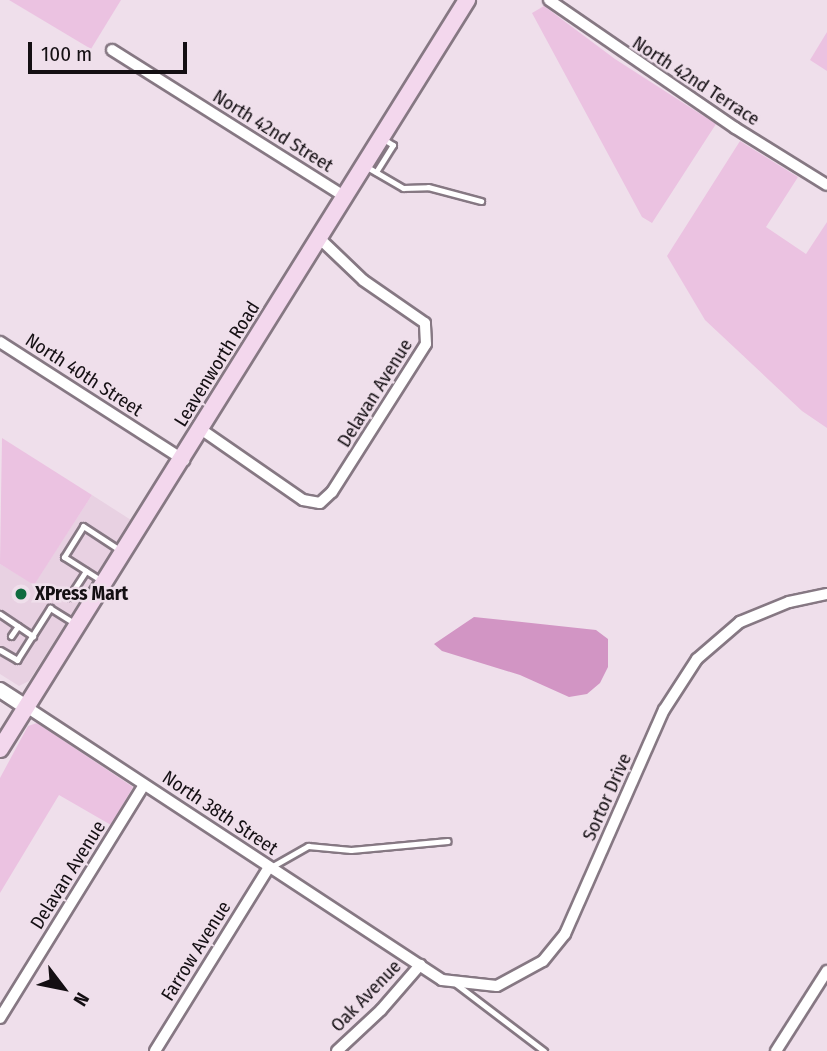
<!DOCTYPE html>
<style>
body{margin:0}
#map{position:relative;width:827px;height:1051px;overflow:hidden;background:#efdfeb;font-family:"Fira Sans Condensed",sans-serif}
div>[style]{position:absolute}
.built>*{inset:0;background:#e8d1e2}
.green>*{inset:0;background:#ebc2e1}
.water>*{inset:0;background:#d295c4}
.roads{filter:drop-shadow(2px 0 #867883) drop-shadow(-2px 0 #867883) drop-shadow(0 2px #867883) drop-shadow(0 -2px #867883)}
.service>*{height:5px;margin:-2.5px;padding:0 2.5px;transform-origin:2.5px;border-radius:2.5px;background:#fff}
.minor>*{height:10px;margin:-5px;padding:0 5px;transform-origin:5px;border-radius:5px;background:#fff}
.tertiary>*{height:14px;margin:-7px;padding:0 7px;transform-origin:7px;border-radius:7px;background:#fff}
.secondary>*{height:16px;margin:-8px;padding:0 8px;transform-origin:8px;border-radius:8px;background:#f3d7ed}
.dots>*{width:19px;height:19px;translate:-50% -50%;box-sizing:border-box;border:4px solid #efdfeb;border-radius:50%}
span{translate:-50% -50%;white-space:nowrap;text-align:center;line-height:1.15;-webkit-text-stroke:5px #efdfeb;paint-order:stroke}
.street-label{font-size:19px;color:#140f13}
.poi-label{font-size:19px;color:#140f13;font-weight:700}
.left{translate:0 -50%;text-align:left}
.north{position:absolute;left:28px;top:953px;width:70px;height:70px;-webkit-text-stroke:5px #efdfeb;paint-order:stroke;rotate:122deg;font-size:19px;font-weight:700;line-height:28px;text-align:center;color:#140f13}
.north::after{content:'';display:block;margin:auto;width:24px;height:32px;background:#140f13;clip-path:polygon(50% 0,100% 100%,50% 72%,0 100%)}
.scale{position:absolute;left:28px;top:42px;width:159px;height:32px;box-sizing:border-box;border:4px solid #140f13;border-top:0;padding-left:9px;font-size:21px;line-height:24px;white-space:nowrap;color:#140f13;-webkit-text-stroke:5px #efdfeb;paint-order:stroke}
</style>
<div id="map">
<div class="built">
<i style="clip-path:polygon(92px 495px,131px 520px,29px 681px,19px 686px,0 674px,0 564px,34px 584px)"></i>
</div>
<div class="green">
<i style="clip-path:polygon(9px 0,121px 0,91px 49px)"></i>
<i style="clip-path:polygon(544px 6px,615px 59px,716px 124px,652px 223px,642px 217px,532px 13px)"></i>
<i style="clip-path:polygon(827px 32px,827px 71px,810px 60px)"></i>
<i style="clip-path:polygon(740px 141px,798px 177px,766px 227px,806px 254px,827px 222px,827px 428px,802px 411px,705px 320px,667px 256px)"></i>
<i style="clip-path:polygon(2px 438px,92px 495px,34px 585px,0 564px)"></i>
<i style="clip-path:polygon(37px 723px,133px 787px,111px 825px,59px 795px,0 893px,0 778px,28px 726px)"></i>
</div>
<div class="water">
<i style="clip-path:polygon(474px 617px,596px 630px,608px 639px,608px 667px,600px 683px,587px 694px,569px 697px,520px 675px,442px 651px,434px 644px)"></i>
</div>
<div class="roads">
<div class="service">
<i style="left:367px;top:167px;width:42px;rotate:30.3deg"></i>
<i style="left:403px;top:188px;width:25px;rotate:-2deg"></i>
<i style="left:428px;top:187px;width:55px;rotate:14.8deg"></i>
<i style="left:376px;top:172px;width:32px;rotate:-58deg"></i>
<i style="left:393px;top:145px;width:13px;rotate:-148deg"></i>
<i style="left:102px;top:581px;width:45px;rotate:-147.7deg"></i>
<i style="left:64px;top:557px;width:36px;rotate:-58deg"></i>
<i style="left:83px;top:526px;width:45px;rotate:33.3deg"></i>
<i style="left:69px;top:597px;width:31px;rotate:-57deg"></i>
<i style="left:0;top:614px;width:40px;rotate:34deg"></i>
<i style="left:11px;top:636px;width:12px;rotate:-55deg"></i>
<i style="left:0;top:650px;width:20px;rotate:30deg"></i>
<i style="left:17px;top:660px;width:62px;rotate:-57.6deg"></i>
<i style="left:50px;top:608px;width:32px;rotate:32deg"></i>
<i style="left:271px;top:867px;width:43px;rotate:-29.6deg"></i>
<i style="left:308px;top:846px;width:43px;rotate:5.3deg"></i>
<i style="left:351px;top:850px;width:97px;rotate:-5.3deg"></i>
<i style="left:456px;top:984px;width:111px;rotate:37.3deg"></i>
</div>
<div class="minor">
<i style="left:549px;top:0;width:226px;rotate:34.5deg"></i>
<i style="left:735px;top:128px;width:108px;rotate:31.8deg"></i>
<i style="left:112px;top:50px;width:275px;rotate:32.2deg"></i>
<i style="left:0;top:342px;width:219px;rotate:32.7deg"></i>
<i style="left:202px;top:430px;width:123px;rotate:34.7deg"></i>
<i style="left:303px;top:500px;width:17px;rotate:10deg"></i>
<i style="left:320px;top:503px;width:16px;rotate:-43deg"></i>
<i style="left:332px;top:492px;width:175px;rotate:-57.6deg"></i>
<i style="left:426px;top:344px;width:21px;rotate:-93deg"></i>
<i style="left:425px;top:323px;width:75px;rotate:-145.3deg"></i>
<i style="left:363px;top:280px;width:61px;rotate:-136.3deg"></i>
<i style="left:25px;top:706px;width:499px;rotate:33.3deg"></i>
<i style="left:442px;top:980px;width:55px;rotate:6.2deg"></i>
<i style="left:497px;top:986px;width:52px;rotate:-28.5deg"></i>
<i style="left:543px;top:961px;width:35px;rotate:-51deg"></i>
<i style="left:565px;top:934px;width:245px;rotate:-66.2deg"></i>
<i style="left:664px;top:710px;width:61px;rotate:-57.1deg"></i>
<i style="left:697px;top:659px;width:57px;rotate:-40.7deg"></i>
<i style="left:740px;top:622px;width:53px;rotate:-22.2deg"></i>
<i style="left:789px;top:602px;width:39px;rotate:-12deg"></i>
<i style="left:0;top:1018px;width:274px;rotate:-58.3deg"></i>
<i style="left:155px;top:1051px;width:214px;rotate:-58.2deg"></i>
<i style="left:337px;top:1051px;width:60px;rotate:-43deg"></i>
<i style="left:381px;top:1010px;width:60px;rotate:-49.1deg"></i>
<i style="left:776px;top:1051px;width:95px;rotate:-57.5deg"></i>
</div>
<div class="tertiary">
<i style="left:0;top:690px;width:30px;rotate:33deg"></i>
</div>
<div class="secondary">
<i style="left:0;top:749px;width:883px;rotate:-58.06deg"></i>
</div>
</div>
<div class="dots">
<i style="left:21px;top:594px;background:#106c40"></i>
</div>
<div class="street-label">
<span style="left:696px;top:81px;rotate:33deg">North 42nd Terrace</span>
<span style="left:273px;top:131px;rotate:32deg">North 42nd Street</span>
<span style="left:217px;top:364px;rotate:-58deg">Leavenworth Road</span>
<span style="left:84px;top:375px;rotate:33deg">North 40th Street</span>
<span style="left:375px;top:393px;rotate:-58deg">Delavan Avenue</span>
<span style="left:607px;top:797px;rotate:-66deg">Sortor Drive</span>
<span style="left:220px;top:813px;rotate:34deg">North 38th Street</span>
<span style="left:68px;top:875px;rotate:-58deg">Delavan Avenue</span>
<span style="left:196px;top:951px;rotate:-58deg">Farrow Avenue</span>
<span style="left:366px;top:996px;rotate:-46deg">Oak Avenue</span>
</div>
<div class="poi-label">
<span class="left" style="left:35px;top:594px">XPress Mart</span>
</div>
<div class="north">N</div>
<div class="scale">100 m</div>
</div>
